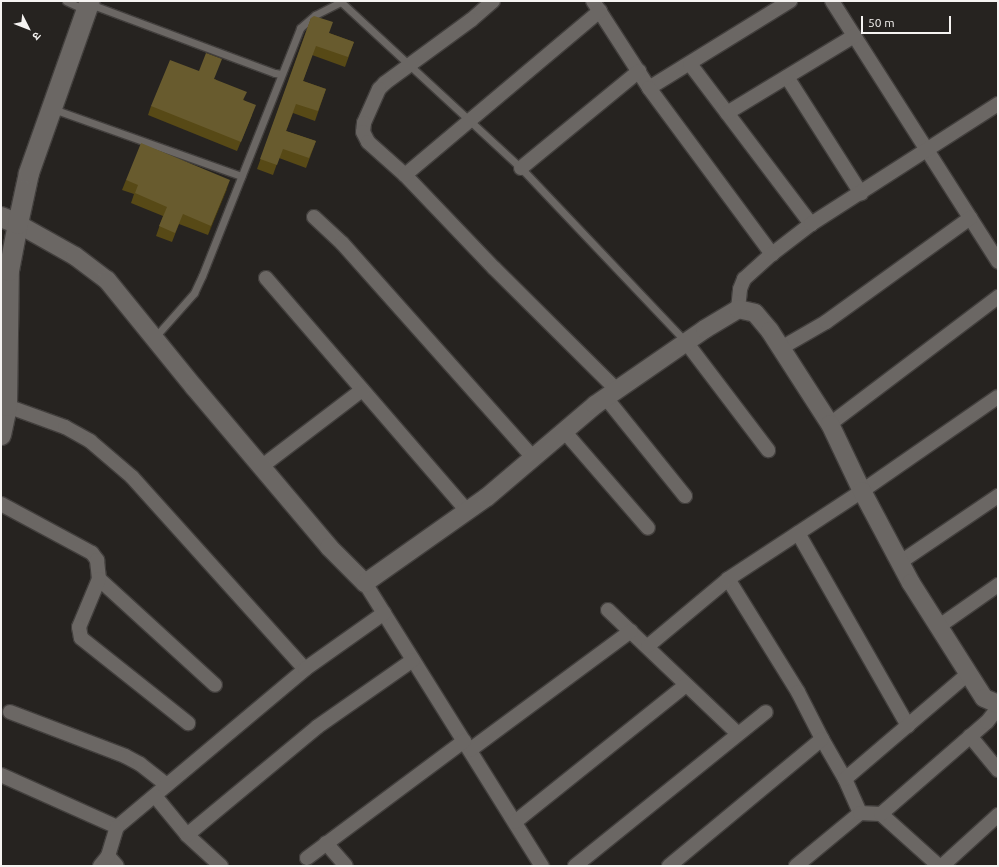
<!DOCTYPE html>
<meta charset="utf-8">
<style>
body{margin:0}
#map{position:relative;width:999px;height:867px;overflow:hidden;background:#262320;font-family:Ubuntu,"Noto Sans Devanagari",sans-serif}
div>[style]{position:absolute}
.roads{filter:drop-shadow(1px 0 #423f3d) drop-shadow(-1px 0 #423f3d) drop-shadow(0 1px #423f3d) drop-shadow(0 -1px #423f3d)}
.service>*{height:7px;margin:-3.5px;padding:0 3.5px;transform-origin:3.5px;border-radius:3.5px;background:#6b6764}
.minor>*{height:14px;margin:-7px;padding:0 7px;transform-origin:7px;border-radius:7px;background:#6b6764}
.tertiary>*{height:18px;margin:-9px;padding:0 9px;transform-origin:9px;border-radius:9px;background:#6b6764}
.secondary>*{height:20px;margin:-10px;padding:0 10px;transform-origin:10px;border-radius:10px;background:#6b6764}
.wall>*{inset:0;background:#574916}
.shaded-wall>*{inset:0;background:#3c3210}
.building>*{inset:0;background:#685b2e}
span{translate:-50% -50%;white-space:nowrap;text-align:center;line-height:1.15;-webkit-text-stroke:3px #262320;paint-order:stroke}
.frame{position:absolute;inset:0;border:2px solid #f5f3f1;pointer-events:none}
.north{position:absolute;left:8px;top:8px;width:40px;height:40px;-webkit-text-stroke:3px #262320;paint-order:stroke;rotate:132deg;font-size:11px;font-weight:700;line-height:16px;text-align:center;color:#f5f3f1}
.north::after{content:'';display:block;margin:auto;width:14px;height:18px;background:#f5f3f1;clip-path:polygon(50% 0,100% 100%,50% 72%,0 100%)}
.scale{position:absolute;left:861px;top:16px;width:90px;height:18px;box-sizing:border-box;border:2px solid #f5f3f1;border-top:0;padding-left:5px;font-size:12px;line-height:14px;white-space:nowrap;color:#f5f3f1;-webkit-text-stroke:3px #262320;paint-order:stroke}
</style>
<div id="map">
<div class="roads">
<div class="service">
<i style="left:66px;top:1px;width:21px;rotate:25deg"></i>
<i style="left:340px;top:1px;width:246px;rotate:42.7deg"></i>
<i style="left:521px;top:168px;width:240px;rotate:46.5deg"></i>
<i style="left:90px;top:4px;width:197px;rotate:20.5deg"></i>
<i style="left:275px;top:73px;width:6px;rotate:9deg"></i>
<i style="left:53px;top:109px;width:200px;rotate:19.6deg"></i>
<i style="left:155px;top:337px;width:59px;rotate:-48.4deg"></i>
<i style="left:194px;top:293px;width:19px;rotate:-65deg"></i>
<i style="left:202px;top:276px;width:267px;rotate:-68.4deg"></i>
<i style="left:300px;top:28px;width:20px;rotate:-41deg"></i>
<i style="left:315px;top:15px;width:29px;rotate:-27deg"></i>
</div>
<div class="minor">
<i style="left:493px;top:1px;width:29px;rotate:139deg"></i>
<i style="left:471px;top:20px;width:107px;rotate:143.8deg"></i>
<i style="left:385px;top:83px;width:8px;rotate:135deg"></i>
<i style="left:379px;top:89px;width:37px;rotate:114deg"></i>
<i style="left:364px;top:123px;width:9px;rotate:96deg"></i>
<i style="left:363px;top:132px;width:11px;rotate:63deg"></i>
<i style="left:368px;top:142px;width:50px;rotate:41.7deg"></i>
<i style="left:405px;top:175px;width:129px;rotate:46.3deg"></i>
<i style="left:494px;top:268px;width:173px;rotate:44.8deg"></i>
<i style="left:593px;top:1px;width:103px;rotate:57.2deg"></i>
<i style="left:649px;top:88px;width:166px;rotate:-31.7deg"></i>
<i style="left:832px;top:1px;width:309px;rotate:57.5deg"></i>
<i style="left:690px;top:64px;width:201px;rotate:52.9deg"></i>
<i style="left:787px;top:77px;width:138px;rotate:57.5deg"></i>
<i style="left:649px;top:88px;width:207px;rotate:53.5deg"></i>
<i style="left:772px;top:254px;width:49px;rotate:-37.6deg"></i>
<i style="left:811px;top:224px;width:222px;rotate:-32.7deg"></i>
<i style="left:727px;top:113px;width:149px;rotate:-31.2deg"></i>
<i style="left:521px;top:168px;width:153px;rotate:-39.4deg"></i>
<i style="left:405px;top:175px;width:255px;rotate:-40.1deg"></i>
<i style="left:314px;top:217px;width:38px;rotate:43deg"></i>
<i style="left:342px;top:243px;width:287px;rotate:48.3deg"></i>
<i style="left:266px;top:278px;width:308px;rotate:49.2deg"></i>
<i style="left:738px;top:309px;width:20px;rotate:-84deg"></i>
<i style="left:740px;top:289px;width:11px;rotate:-68deg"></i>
<i style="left:744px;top:279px;width:38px;rotate:-42deg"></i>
<i style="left:686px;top:342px;width:136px;rotate:52.8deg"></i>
<i style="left:781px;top:348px;width:52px;rotate:-30deg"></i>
<i style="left:826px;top:322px;width:178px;rotate:-35.8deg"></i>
<i style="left:606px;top:398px;width:126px;rotate:51.1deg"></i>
<i style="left:7px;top:406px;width:62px;rotate:19.9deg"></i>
<i style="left:65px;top:427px;width:29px;rotate:29deg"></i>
<i style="left:90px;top:441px;width:55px;rotate:40.6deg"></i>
<i style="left:132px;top:477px;width:258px;rotate:48deg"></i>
<i style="left:830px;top:424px;width:211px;rotate:-37.1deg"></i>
<i style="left:564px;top:431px;width:128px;rotate:49.1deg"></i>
<i style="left:261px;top:467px;width:127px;rotate:-37.3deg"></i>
<i style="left:1px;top:504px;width:103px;rotate:28.3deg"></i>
<i style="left:92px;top:553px;width:9px;rotate:54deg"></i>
<i style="left:97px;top:560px;width:19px;rotate:84deg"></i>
<i style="left:99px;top:579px;width:157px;rotate:42.4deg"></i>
<i style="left:798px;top:533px;width:222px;rotate:60.3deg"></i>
<i style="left:899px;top:563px;width:120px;rotate:-34.1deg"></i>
<i style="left:99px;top:579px;width:52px;rotate:112.6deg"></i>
<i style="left:79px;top:627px;width:11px;rotate:80deg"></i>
<i style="left:81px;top:638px;width:137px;rotate:38.5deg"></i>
<i style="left:728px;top:579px;width:133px;rotate:58.2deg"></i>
<i style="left:798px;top:692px;width:53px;rotate:62.9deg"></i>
<i style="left:822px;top:739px;width:46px;rotate:60.1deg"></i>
<i style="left:845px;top:779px;width:37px;rotate:66deg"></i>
<i style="left:365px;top:583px;width:334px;rotate:58deg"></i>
<i style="left:608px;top:610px;width:178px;rotate:43.6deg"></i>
<i style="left:938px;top:627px;width:73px;rotate:-35deg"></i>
<i style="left:648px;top:646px;width:104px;rotate:-39.9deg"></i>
<i style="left:728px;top:579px;width:160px;rotate:-33.3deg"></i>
<i style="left:862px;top:491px;width:165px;rotate:-34.7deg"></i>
<i style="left:10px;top:712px;width:123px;rotate:20.9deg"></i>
<i style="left:125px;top:756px;width:17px;rotate:28deg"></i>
<i style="left:140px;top:764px;width:34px;rotate:38deg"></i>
<i style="left:970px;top:736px;width:44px;rotate:50.5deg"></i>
<i style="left:470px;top:750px;width:200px;rotate:-36.5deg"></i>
<i style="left:1px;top:775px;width:127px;rotate:24.1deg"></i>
<i style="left:117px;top:827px;width:246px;rotate:-40deg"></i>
<i style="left:305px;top:669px;width:97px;rotate:-35.3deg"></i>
<i style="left:845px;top:779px;width:162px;rotate:-40.5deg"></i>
<i style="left:155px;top:796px;width:50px;rotate:50.6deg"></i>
<i style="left:187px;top:835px;width:46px;rotate:42.4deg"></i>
<i style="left:881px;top:814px;width:78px;rotate:41.9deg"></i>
<i style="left:515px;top:822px;width:219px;rotate:-38.7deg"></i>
<i style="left:187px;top:835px;width:169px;rotate:-39.7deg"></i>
<i style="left:317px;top:727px;width:117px;rotate:-34.9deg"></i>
<i style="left:326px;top:843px;width:30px;rotate:49deg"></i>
<i style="left:108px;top:856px;width:13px;rotate:48deg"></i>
<i style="left:307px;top:858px;width:196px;rotate:-36.7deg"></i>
<i style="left:100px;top:866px;width:13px;rotate:-51deg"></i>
<i style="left:108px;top:856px;width:30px;rotate:-73deg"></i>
<i style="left:575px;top:866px;width:245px;rotate:-38.9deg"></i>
<i style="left:669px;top:866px;width:199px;rotate:-39.7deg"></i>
<i style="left:796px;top:866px;width:83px;rotate:-39.6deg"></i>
<i style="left:860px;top:813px;width:21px;rotate:3deg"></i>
<i style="left:881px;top:814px;width:140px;rotate:-41deg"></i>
<i style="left:987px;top:722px;width:18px;rotate:-52deg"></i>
<i style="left:942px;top:866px;width:76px;rotate:-42.3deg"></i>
</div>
<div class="tertiary">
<i style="left:18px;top:224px;width:65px;rotate:29.3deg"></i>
<i style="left:75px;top:256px;width:40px;rotate:37deg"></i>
<i style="left:107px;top:280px;width:138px;rotate:50.9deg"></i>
<i style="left:194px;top:387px;width:209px;rotate:49.8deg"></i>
<i style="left:329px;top:547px;width:51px;rotate:45deg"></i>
<i style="left:365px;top:583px;width:149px;rotate:-35.2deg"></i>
<i style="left:487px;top:497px;width:142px;rotate:-40.4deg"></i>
<i style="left:595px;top:405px;width:134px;rotate:-34.6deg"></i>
<i style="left:705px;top:329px;width:39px;rotate:-31deg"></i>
<i style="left:738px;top:309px;width:17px;rotate:13deg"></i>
<i style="left:755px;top:313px;width:23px;rotate:50deg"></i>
<i style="left:770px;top:331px;width:111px;rotate:57.2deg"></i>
<i style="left:830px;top:424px;width:74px;rotate:64.5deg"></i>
<i style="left:862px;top:491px;width:104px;rotate:62deg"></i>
<i style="left:911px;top:583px;width:136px;rotate:57.6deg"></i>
<i style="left:984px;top:698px;width:15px;rotate:23deg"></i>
</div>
<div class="secondary">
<i style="left:1px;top:217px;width:18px;rotate:22deg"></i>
<i style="left:1px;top:435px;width:30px;rotate:-78deg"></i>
<i style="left:7px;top:406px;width:135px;rotate:-89.2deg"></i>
<i style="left:9px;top:271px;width:48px;rotate:-79.2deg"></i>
<i style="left:18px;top:224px;width:52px;rotate:-77.8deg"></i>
<i style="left:29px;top:173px;width:182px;rotate:-70.5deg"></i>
</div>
</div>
<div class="wall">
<i style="clip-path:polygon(311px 18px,329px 33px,354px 42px,345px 67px,312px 55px,303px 81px,326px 89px,315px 121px,293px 113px,286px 131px,316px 141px,306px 168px,279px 158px,273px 175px,257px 169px)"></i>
<i style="clip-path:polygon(215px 79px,244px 100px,252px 115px,237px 151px,148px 115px,151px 106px)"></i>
<i style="clip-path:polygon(126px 180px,227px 189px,208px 235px,179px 224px,172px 242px,156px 236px,163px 216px,131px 203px,134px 194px,122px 190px)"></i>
</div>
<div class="shaded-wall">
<i style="clip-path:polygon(230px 180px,227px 189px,208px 235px,211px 226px)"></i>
</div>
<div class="building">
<i style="clip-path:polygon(314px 16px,333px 22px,329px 33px,354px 42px,348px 57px,316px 46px,303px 81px,326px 89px,318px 111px,296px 104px,286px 131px,316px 141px,309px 158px,283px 149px,277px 165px,260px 159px,311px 18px)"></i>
<i style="clip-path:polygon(206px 53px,222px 59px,214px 79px,247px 92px,243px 100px,256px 105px,241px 142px,151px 106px,170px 60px,199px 71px)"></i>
<i style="clip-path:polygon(141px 143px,230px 180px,211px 226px,183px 214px,175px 233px,159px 226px,167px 207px,135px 193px,138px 185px,126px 180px)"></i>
</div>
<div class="frame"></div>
<div class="north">उ</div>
<div class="scale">50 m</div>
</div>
